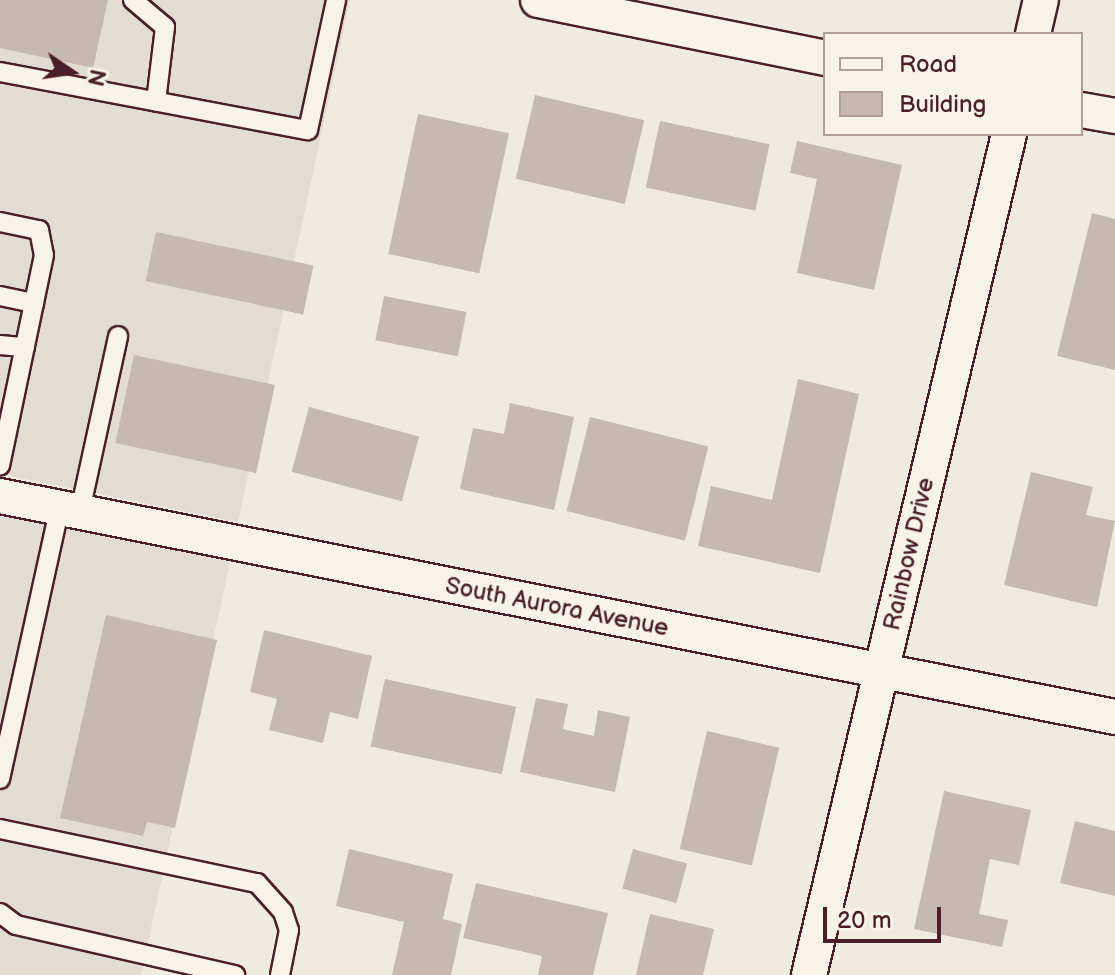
<!DOCTYPE html>
<style>
body{margin:0}
#map{position:relative;width:1115px;height:975px;overflow:hidden;background:#f0ebe0;font-family:"Balsamiq Sans",sans-serif}
div>[style]{position:absolute}
.built>*{inset:0;background:#e3dcd2}
.building>*{inset:0;background:#c6b8b3;transform-origin:0 0}
.roads{filter:drop-shadow(2px 0 #4a1f2b) drop-shadow(-2px 0 #4a1f2b) drop-shadow(0 2px #4a1f2b) drop-shadow(0 -2px #4a1f2b)}
.lane>*{height:18px;margin:-9px;padding:0 9px;transform-origin:9px;border-radius:9px;background:#f7f3e8}
.street>*{height:34px;margin:-17px;padding:0 17px;transform-origin:17px;border-radius:17px;background:#f7f3e8}
span{translate:-50% -50%;white-space:nowrap;text-align:center;line-height:1.15;-webkit-text-stroke:6px #f7f3e8;paint-order:stroke}
.street-label{font-size:24px;color:#4a1f2b}
.legend{position:absolute;left:823px;top:32px;width:260px;height:104px;box-sizing:border-box;background:#f7f3e8;border:2px solid #b29e9c;margin:0;padding:10px 14px;list-style:none;font-size:24px;color:#4a1f2b}
.legend li{display:flex;align-items:center;gap:16px;height:40px}
.legend b{width:40px;border:2px solid #b29e9c}
.north{position:absolute;left:32px;top:32px;width:80px;height:80px;-webkit-text-stroke:6px #f7f3e8;paint-order:stroke;rotate:103deg;font-size:22px;font-weight:700;line-height:32px;text-align:center;color:#4a1f2b}
.north::after{content:'';display:block;margin:auto;width:28px;height:36px;background:#4a1f2b;clip-path:polygon(50% 0,100% 100%,50% 72%,0 100%)}
.scale{position:absolute;left:823px;top:907px;width:118px;height:36px;box-sizing:border-box;border:4px solid #4a1f2b;border-top:0;padding-left:10px;font-size:24px;line-height:28px;white-space:nowrap;color:#4a1f2b;-webkit-text-stroke:6px #f7f3e8;paint-order:stroke}
</style>
<div id="map">
<div class="built">
<i style="clip-path:polygon(0 0,350px 0,238px 522px,0 474px)"></i>
<i style="clip-path:polygon(0 516px,230px 562px,141px 975px,0 975px)"></i>
</div>
<div class="building">
<i style="clip-path:polygon(0 0,108px 0,93px 68px,0 48px)"></i>
<i style="left:535px;top:95px;width:112px;height:86px;rotate:13deg"></i>
<i style="left:418px;top:114px;width:93px;height:143px;rotate:12deg"></i>
<i style="left:660px;top:121px;width:112px;height:68px;rotate:12deg"></i>
<i style="clip-path:polygon(797px 141px,902px 165px,874px 290px,797px 273px,817px 179px,790px 173px)"></i>
<i style="clip-path:polygon(1092px 213px,1115px 219px,1115px 370px,1057px 356px)"></i>
<i style="left:156px;top:232px;width:161px;height:50px;rotate:12deg"></i>
<i style="left:384px;top:296px;width:84px;height:45px;rotate:11deg"></i>
<i style="left:134px;top:355px;width:144px;height:90px;rotate:12deg"></i>
<i style="clip-path:polygon(798px 379px,859px 394px,820px 573px,698px 546px,711px 486px,772px 500px)"></i>
<i style="clip-path:polygon(510px 403px,574px 417px,554px 510px,460px 489px,473px 428px,504px 434px)"></i>
<i style="left:309px;top:407px;width:114px;height:67px;rotate:15deg"></i>
<i style="left:590px;top:417px;width:122px;height:97px;rotate:14deg"></i>
<i style="clip-path:polygon(1031px 472px,1093px 487px,1086px 515px,1115px 521px,1097px 607px,1004px 585px)"></i>
<i style="clip-path:polygon(106px 615px,217px 640px,175px 828px,147px 822px,143px 836px,60px 818px)"></i>
<i style="clip-path:polygon(264px 630px,372px 656px,358px 719px,330px 712px,323px 743px,269px 730px,277px 699px,250px 692px)"></i>
<i style="left:385px;top:679px;width:134px;height:69px;rotate:12deg"></i>
<i style="clip-path:polygon(536px 698px,568px 704px,563px 729px,594px 736px,598px 710px,630px 717px,615px 792px,520px 772px)"></i>
<i style="left:707px;top:731px;width:74px;height:121px;rotate:13deg"></i>
<i style="clip-path:polygon(944px 791px,1031px 810px,1019px 865px,990px 859px,979px 914px,1008px 920px,1002px 947px,914px 929px)"></i>
<i style="clip-path:polygon(1075px 821px,1115px 831px,1115px 896px,1060px 883px)"></i>
<i style="clip-path:polygon(349px 849px,453px 874px,443px 919px,462px 924px,451px 975px,392px 975px,404px 922px,336px 906px)"></i>
<i style="left:633px;top:849px;width:56px;height:41px;rotate:15deg"></i>
<i style="clip-path:polygon(476px 883px,608px 913px,593px 975px,538px 975px,542px 956px,463px 938px)"></i>
<i style="clip-path:polygon(650px 914px,714px 929px,703px 975px,636px 975px)"></i>
</div>
<div class="roads">
<div class="lane">
<i style="left:133px;top:0;width:42px;rotate:40.2deg"></i>
<i style="left:165px;top:27px;width:75px;rotate:96.9deg"></i>
<i style="left:0;top:72px;width:313px;rotate:10.7deg"></i>
<i style="left:308px;top:130px;width:133px;rotate:-77.8deg"></i>
<i style="left:0;top:222px;width:40px;rotate:12deg"></i>
<i style="left:39px;top:230px;width:25px;rotate:79deg"></i>
<i style="left:44px;top:255px;width:215px;rotate:101.8deg"></i>
<i style="left:0;top:296px;width:35px;rotate:12deg"></i>
<i style="left:0;top:345px;width:25px;rotate:5deg"></i>
<i style="left:80px;top:511px;width:179px;rotate:-77.7deg"></i>
<i style="left:0;top:779px;width:279px;rotate:-77.6deg"></i>
<i style="left:0;top:829px;width:263px;rotate:11.9deg"></i>
<i style="left:257px;top:883px;width:39px;rotate:48deg"></i>
<i style="left:283px;top:912px;width:19px;rotate:72deg"></i>
<i style="left:289px;top:930px;width:46px;rotate:101.3deg"></i>
<i style="left:0;top:913px;width:20px;rotate:37deg"></i>
<i style="left:16px;top:925px;width:225px;rotate:12.9deg"></i>
</div>
<div class="street">
<i style="left:538px;top:0;width:293px;rotate:11.4deg"></i>
<i style="left:1033px;top:34px;width:35px;rotate:-77deg"></i>
<i style="left:1081px;top:110px;width:35px;rotate:10deg"></i>
<i style="left:0;top:496px;width:1137px;rotate:11.21deg"></i>
<i style="left:809px;top:975px;width:864px;rotate:-76.62deg"></i>
</div>
</div>
<div class="street-label">
<span style="left:909px;top:554px;rotate:-77deg">Rainbow Drive</span>
<span style="left:557px;top:607px;rotate:11deg">South Aurora Avenue</span>
</div>
<ul class="legend">
<li><b style="height:10px;background:#f7f3e8"></b>Road</li>
<li><b style="height:22px;background:#c6b8b3"></b>Building</li>
</ul>
<div class="north">N</div>
<div class="scale">20 m</div>
</div>
